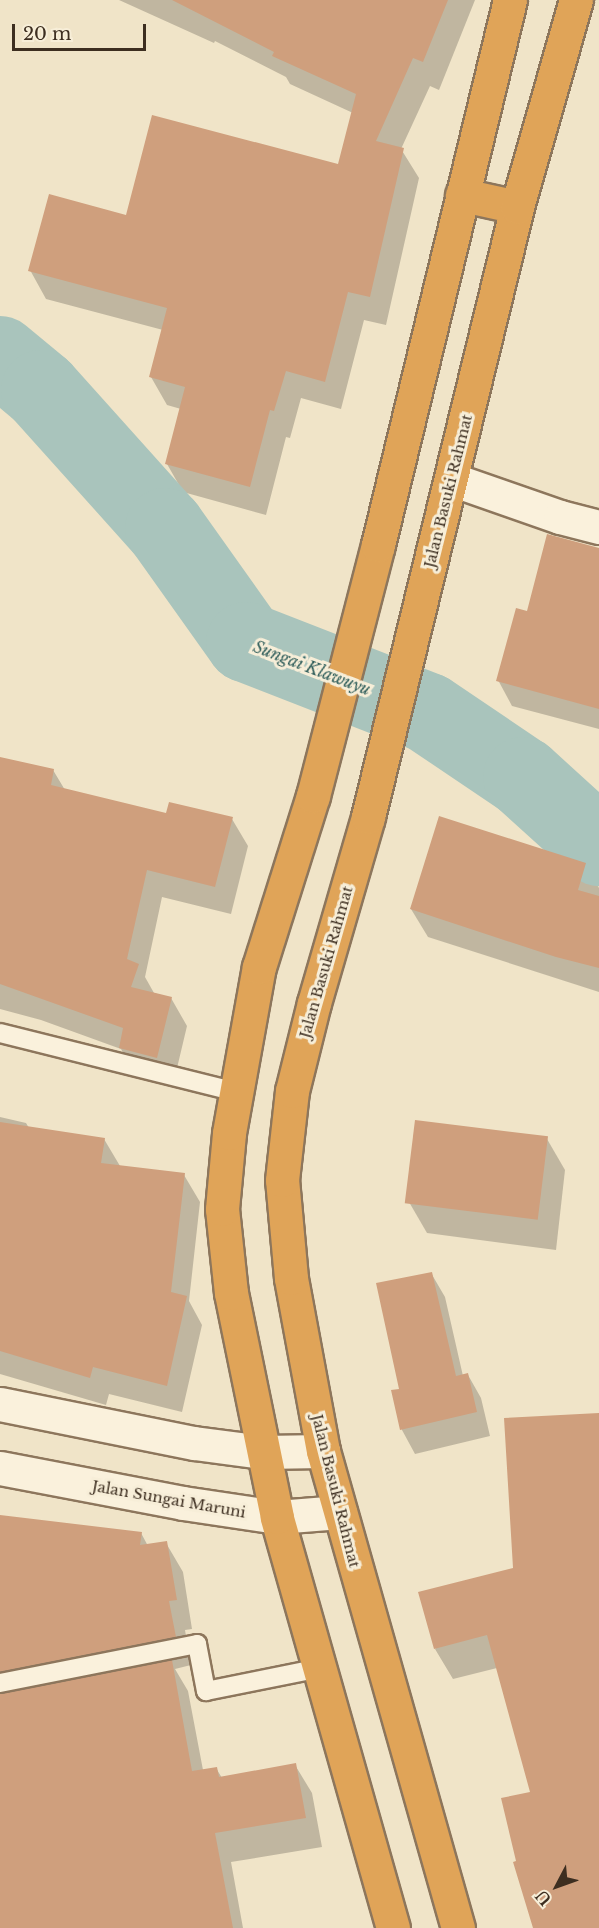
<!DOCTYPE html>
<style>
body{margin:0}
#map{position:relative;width:599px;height:1928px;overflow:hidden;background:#f0e4c8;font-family:"Libre Baskerville",serif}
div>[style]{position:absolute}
.shadow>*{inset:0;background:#0003}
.river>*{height:80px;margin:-40px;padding:0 40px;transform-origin:40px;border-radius:40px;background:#a9c4bc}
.building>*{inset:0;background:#cf9f7d;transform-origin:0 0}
.roads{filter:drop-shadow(2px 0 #8d765c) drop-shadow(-2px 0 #8d765c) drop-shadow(0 2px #8d765c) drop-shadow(0 -2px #8d765c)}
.lane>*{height:18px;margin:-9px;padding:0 9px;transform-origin:9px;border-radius:9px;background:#faf1dc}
.street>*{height:33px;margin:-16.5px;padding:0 16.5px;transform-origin:16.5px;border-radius:16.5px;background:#faf1dc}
.secondary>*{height:33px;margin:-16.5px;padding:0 16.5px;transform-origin:16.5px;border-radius:16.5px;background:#faf1dc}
.highway>*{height:33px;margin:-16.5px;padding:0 16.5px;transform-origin:16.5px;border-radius:16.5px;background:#e0a458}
span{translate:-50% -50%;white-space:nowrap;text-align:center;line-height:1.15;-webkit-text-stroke:6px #f7eed8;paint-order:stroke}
.street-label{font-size:15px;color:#3d2e20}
.water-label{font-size:16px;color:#2f5d5a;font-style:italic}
.north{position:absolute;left:527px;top:1856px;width:60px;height:60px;-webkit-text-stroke:4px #f7eed8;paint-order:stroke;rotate:229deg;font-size:16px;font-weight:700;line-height:24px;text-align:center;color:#3d2e20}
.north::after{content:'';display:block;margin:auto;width:21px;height:27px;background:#3d2e20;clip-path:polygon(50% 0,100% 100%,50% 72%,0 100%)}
.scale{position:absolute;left:12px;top:24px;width:134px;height:27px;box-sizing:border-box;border:3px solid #3d2e20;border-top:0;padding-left:8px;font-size:18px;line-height:21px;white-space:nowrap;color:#3d2e20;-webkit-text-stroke:4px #f7eed8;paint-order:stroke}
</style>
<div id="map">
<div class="shadow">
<i style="clip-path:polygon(119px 0,475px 0,439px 90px,430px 86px,401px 149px,419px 178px,386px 325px,364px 320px,341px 409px,301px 398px,290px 438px,286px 437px,266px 515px,183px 492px,167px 464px,181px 409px,167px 405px,151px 377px,163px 330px,46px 299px,30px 270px,127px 217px,339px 166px,353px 113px,290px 84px,286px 77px,215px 41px,214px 43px)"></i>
<i style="clip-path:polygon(599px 550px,599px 729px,512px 706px,498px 680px,528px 612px)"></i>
<i style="clip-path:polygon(0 758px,53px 770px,65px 790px,168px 815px,232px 819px,248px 846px,231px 914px,162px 897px,145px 977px,154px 993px,171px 998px,187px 1026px,173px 1085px,136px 1076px,121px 1049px,41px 1020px,0 1009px)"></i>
<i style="clip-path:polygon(585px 864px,599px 888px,599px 992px,428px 937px,411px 909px)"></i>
<i style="clip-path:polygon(0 1117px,26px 1123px,29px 1128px,104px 1139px,120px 1166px,184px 1175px,200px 1202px,189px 1301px,202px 1325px,182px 1412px,109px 1394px,106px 1405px,0 1374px)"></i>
<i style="clip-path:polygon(547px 1139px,565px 1170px,556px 1250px,427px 1233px,409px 1202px)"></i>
<i style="clip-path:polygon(431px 1273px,445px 1297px,463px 1376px,468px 1375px,481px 1398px,490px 1436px,415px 1454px,402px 1430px,393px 1392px,400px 1390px)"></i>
<i style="clip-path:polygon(599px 1414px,599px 1928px,535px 1928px,518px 1863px,532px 1793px,497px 1668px,453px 1679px,435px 1649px,515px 1569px)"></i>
<i style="clip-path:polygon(0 1516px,141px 1533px,148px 1546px,166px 1543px,183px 1572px,192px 1629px,185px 1630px,191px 1665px,175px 1669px,188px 1691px,203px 1770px,216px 1768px,222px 1778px,295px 1765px,312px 1793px,322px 1847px,231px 1862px,243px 1928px,0 1928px)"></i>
</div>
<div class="river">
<i style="left:0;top:356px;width:53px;rotate:39.7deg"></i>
<i style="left:41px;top:390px;width:186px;rotate:48.1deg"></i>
<i style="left:165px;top:528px;width:140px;rotate:54.6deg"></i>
<i style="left:246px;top:642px;width:195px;rotate:21.3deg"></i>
<i style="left:428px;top:713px;width:115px;rotate:34deg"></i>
<i style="left:523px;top:777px;width:103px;rotate:42.2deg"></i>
</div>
<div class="building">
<i style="clip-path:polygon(172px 0,448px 0,423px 62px,413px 58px,376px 141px,404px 148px,370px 297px,348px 292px,325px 382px,286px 371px,274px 411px,270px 410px,250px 487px,165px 464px,185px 387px,149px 377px,167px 308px,28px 271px,49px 194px,126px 215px,152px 115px,338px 164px,356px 94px,272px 56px,274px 52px)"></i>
<i style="clip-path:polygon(547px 534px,599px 548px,599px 709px,496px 681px,516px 608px,527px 611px)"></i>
<i style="clip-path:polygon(0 757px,54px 769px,51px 785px,166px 813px,169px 802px,233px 817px,215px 887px,147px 870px,127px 959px,139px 964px,131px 987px,172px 997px,157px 1058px,119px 1048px,123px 1028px,0 984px)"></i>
<i style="clip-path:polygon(439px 816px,586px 863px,578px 890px,599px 896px,599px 968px,556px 957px,410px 909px)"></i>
<i style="left:415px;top:1120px;width:134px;height:84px;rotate:7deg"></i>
<i style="clip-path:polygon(0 1122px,105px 1138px,101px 1163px,185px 1173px,171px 1292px,187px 1296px,167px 1386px,93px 1367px,90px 1378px,0 1351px)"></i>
<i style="clip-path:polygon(432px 1272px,456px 1376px,468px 1373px,477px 1412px,400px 1430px,391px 1390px,399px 1389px,376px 1283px)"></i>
<i style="clip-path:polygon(599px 1413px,599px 1928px,533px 1928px,513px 1862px,516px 1861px,501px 1798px,530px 1792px,487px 1635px,434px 1649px,418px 1592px,513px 1568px,504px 1418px)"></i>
<i style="clip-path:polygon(0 1515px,142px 1532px,140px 1545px,167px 1541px,177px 1600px,169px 1601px,176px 1637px,0 1672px)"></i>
<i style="clip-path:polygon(172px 1660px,192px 1771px,217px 1767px,219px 1777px,296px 1763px,306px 1818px,215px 1833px,233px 1928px,0 1928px,0 1694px)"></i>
</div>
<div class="roads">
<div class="lane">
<i style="left:0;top:1033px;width:243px;rotate:14deg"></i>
<i style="left:0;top:1683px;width:201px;rotate:-11.2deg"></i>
<i style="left:197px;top:1644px;width:48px;rotate:79.2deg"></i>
<i style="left:206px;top:1691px;width:116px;rotate:-11.4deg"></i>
</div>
<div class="street">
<i style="left:451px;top:479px;width:115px;rotate:19.2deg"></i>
<i style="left:560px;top:517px;width:40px;rotate:14.4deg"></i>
</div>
<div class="secondary">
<i style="left:0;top:1404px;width:198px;rotate:11.4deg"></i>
<i style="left:194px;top:1443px;width:70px;rotate:7.4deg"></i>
<i style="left:263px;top:1452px;width:60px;rotate:-1deg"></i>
<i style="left:0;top:1468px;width:186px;rotate:10.8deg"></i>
<i style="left:183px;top:1503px;width:95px;rotate:8.5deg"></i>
<i style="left:277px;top:1517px;width:63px;rotate:-4.5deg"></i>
</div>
<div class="highway">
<i style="left:462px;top:195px;width:56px;rotate:12.3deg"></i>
<i style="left:393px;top:1928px;width:427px;rotate:-105.8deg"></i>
<i style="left:277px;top:1517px;width:229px;rotate:-101.6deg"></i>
<i style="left:231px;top:1293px;width:84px;rotate:-96.1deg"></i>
<i style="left:222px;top:1209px;width:76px;rotate:-84.7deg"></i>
<i style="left:229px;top:1133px;width:169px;rotate:-79.8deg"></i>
<i style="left:259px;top:967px;width:179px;rotate:-72.5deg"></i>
<i style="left:313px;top:796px;width:259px;rotate:-75.5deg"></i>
<i style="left:378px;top:545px;width:561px;rotate:-76.39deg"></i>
<i style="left:458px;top:1928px;width:496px;rotate:-105.8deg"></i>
<i style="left:323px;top:1451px;width:176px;rotate:-100.5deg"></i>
<i style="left:291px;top:1278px;width:98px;rotate:-95.2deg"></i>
<i style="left:282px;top:1180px;width:90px;rotate:-83.6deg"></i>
<i style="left:292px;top:1091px;width:91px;rotate:-76deg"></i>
<i style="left:314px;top:1003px;width:194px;rotate:-73.8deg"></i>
<i style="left:368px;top:817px;width:628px;rotate:-76.27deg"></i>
<i style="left:517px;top:207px;width:215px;rotate:-74.1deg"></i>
</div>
</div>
<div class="street-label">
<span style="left:448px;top:491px;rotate:-76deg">Jalan Basuki Rahmat</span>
<span style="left:326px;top:962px;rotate:-74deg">Jalan Basuki Rahmat</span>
<span style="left:336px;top:1491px;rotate:76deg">Jalan Basuki Rahmat</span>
<span style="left:169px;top:1499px;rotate:10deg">Jalan Sungai Maruni</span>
</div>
<div class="water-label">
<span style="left:312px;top:668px;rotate:21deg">Sungai Klawuyu</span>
</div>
<div class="north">U</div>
<div class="scale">20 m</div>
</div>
